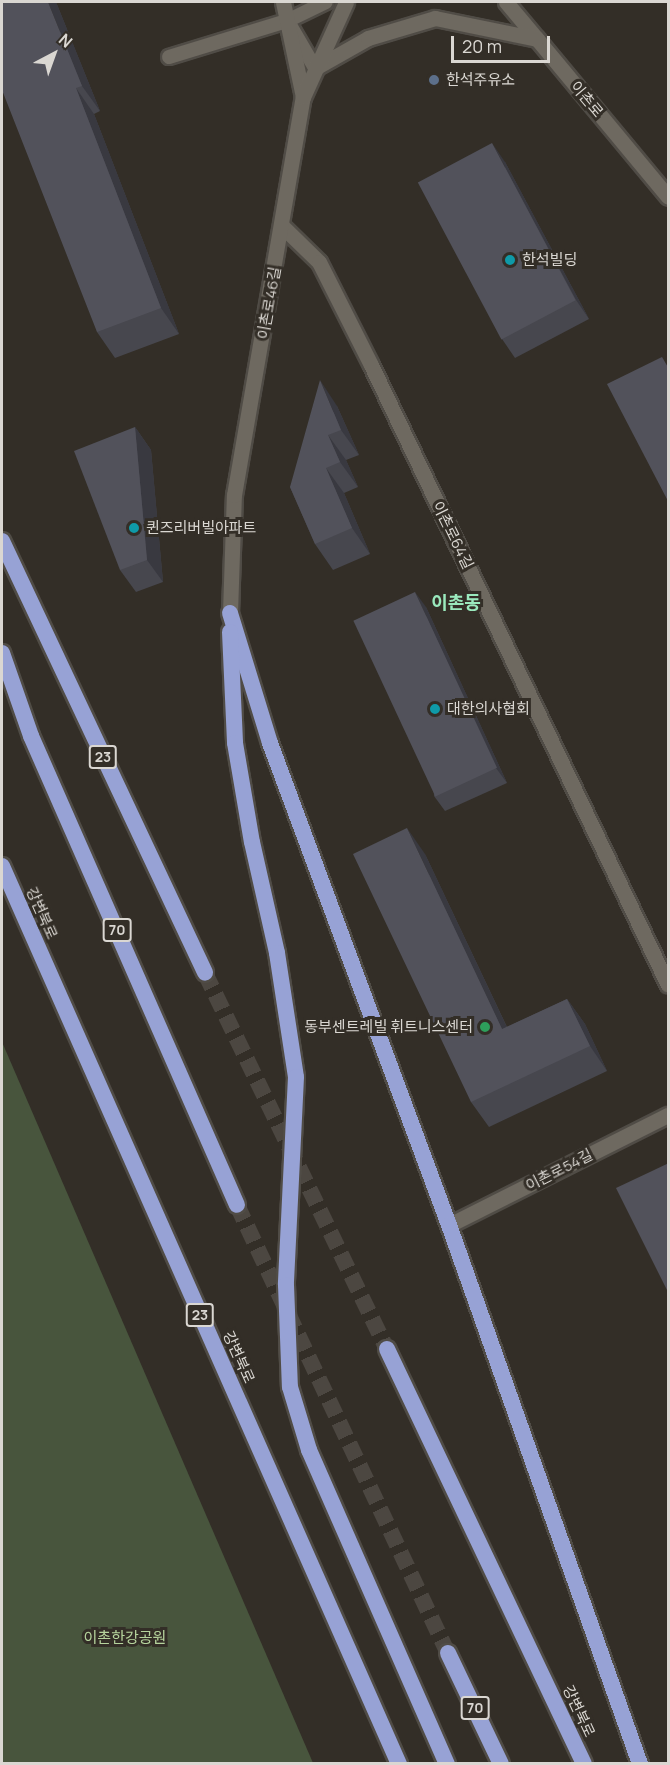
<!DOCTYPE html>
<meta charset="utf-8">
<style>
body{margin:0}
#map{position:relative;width:670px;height:1765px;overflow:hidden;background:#332e27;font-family:Manrope,"Noto Sans KR",sans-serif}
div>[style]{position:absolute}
.green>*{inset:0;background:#48553d}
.trunk-tunnel>*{height:16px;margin-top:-8px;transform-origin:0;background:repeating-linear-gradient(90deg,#4c4741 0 16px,transparent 0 24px)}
.roads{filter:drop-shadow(2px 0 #504c46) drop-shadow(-2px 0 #504c46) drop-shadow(0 2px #504c46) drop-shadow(0 -2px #504c46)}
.service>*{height:14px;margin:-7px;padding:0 7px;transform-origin:7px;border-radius:7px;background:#6e6960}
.minor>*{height:15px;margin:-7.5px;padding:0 7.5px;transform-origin:7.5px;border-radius:7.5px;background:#6e6960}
.tertiary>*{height:15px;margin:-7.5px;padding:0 7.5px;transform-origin:7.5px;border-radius:7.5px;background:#6e6960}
.secondary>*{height:15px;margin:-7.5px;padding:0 7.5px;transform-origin:7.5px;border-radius:7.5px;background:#6e6960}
.trunk>*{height:16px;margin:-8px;padding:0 8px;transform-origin:8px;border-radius:8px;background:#97a2d5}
.wall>*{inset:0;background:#47474e}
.shaded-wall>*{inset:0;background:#393940}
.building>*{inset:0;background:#52525b;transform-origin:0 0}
.dots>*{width:16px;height:16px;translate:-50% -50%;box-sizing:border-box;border:3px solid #332e27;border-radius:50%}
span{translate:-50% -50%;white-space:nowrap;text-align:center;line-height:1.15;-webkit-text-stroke:6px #332e27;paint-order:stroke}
.shield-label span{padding:2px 4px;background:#332e27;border:2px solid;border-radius:4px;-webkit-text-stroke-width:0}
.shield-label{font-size:14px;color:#dad7d2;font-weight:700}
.poi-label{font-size:15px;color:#dad7d2}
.left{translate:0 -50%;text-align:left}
.right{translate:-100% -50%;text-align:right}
.street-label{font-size:15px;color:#dad7d2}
.park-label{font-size:15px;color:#b6d49d}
.quarter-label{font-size:18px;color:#9ae9bd;font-weight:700}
.frame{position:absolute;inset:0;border:3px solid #dad7d2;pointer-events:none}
.north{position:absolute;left:24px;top:24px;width:60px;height:60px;-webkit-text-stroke:4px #332e27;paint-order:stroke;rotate:41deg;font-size:16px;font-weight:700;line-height:24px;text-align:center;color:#dad7d2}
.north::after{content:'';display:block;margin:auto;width:21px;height:27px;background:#dad7d2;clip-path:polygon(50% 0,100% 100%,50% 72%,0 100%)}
.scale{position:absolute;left:451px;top:36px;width:99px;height:27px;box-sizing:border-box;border:3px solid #dad7d2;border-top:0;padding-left:8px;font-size:18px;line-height:21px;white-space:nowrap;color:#dad7d2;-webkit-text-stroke:4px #332e27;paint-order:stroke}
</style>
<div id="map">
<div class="green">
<i style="clip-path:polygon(2px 1042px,313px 1763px,2px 1763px)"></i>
</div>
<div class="trunk-tunnel">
<i style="left:205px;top:973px;width:418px;rotate:64.2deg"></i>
<i style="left:237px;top:1205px;width:495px;rotate:64.8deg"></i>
</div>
<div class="roads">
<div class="service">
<i style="left:290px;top:25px;width:50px;rotate:59.8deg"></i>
<i style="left:169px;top:57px;width:123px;rotate:-17deg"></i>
<i style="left:287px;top:21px;width:43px;rotate:-26deg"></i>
</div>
<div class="minor">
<i style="left:283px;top:227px;width:50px;rotate:44.2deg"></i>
<i style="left:319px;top:262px;width:115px;rotate:63.2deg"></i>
<i style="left:371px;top:365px;width:687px;rotate:64.4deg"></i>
<i style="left:449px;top:1225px;width:245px;rotate:-26.7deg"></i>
</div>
<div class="tertiary">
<i style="left:537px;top:39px;width:205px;rotate:50.3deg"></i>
</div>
<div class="secondary">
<i style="left:283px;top:2px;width:97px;rotate:78.1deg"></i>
<i style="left:506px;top:2px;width:48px;rotate:50deg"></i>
<i style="left:315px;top:68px;width:61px;rotate:-29.5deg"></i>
<i style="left:368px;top:38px;width:70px;rotate:-16.6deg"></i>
<i style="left:435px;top:18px;width:104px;rotate:11.6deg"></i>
<i style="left:230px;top:613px;width:118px;rotate:-88.1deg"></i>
<i style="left:234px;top:495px;width:404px;rotate:-80.2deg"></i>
<i style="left:303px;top:97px;width:104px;rotate:-65.6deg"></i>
</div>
<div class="trunk">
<i style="left:2px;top:541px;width:477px;rotate:64.8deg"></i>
<i style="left:230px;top:613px;width:136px;rotate:72.9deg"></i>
<i style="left:270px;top:743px;width:514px;rotate:69.63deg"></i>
<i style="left:449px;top:1225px;width:572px;rotate:70.49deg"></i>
<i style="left:230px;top:632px;width:111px;rotate:87.4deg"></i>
<i style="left:235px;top:743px;width:100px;rotate:80.3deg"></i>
<i style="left:252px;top:842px;width:114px;rotate:77.3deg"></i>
<i style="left:277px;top:953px;width:125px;rotate:81.3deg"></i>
<i style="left:296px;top:1077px;width:208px;rotate:92.8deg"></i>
<i style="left:286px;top:1285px;width:102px;rotate:87.8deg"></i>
<i style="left:290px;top:1387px;width:66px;rotate:73.2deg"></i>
<i style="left:309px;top:1450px;width:343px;rotate:66.3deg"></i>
<i style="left:2px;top:653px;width:88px;rotate:70.7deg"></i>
<i style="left:31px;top:736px;width:512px;rotate:66.29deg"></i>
<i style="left:2px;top:866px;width:982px;rotate:66.15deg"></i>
<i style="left:387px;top:1349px;width:459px;rotate:64.6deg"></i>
<i style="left:448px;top:1653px;width:123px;rotate:64.5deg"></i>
</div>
</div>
<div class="wall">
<i style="clip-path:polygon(56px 2px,100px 111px,94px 114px,179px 334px,115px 358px,97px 332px)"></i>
<i style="clip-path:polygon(505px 162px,589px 319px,515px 358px,502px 339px)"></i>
<i style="clip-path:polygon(337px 406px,359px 455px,346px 460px,358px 487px,344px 493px,370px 554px,333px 570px,315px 544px,290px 487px)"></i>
<i style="clip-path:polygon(135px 427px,151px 450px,163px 582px,136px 592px,120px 570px)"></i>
<i style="clip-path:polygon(426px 607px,507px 783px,445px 811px,434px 796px)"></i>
<i style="clip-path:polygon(425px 854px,507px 1027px,567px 999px,585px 1024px,607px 1071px,489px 1127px,471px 1102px)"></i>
</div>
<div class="shaded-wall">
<i style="clip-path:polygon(48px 2px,56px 2px,100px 111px,82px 86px)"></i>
<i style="clip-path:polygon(76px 88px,94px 114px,179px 334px,161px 308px)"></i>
<i style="clip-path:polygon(492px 143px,505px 162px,589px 319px,576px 300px)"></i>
<i style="clip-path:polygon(320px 380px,337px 406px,359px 455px,341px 430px)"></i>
<i style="clip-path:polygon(135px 427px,151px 450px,163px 582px,147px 560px)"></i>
<i style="clip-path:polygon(328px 435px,346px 460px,358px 487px,340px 462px)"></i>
<i style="clip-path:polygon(326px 468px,344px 493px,370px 554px,352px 528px)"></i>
<i style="clip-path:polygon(415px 592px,426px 607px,507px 783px,496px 768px)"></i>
<i style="clip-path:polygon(407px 828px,425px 854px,520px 1055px,502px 1029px)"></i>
<i style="clip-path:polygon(567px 999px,585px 1024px,607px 1071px,590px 1046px)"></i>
</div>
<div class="building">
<i style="clip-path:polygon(2px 2px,48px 2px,82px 86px,76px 88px,161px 308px,97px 332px,2px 90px)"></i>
<i style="left:492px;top:143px;width:178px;height:84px;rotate:62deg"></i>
<i style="clip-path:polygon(662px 357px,669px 369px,669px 503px,607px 384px)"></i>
<i style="clip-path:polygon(320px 380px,341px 430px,328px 435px,340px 462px,326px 468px,352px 528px,315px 544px,290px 487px)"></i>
<i style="clip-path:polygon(135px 427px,147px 560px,120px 570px,74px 451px)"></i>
<i style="left:415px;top:592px;width:194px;height:68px;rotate:65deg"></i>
<i style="clip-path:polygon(407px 828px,502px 1029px,567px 999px,590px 1046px,471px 1102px,353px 854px)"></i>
<i style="clip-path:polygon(669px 1163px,669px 1294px,616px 1188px)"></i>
</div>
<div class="dots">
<i style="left:434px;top:80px;background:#5c6f8a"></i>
<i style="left:510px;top:260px;background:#0f9aa8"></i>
<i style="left:134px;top:528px;background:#0f9aa8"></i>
<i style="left:435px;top:709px;background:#0f9aa8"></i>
<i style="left:485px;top:1027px;background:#2e9e5b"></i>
</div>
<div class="shield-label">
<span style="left:103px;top:757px">23</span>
<span style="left:117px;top:930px">70</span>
<span style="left:200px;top:1315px">23</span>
<span style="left:475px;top:1708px">70</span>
</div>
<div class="poi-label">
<span class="left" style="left:446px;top:80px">한석주유소</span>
<span class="left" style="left:522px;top:260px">한석빌딩</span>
<span class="left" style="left:146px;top:528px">퀸즈리버빌아파트</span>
<span class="left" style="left:447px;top:709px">대한의사협회</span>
<span class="right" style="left:473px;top:1027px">동부센트레빌 휘트니스센터</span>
</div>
<div class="street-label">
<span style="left:587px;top:99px;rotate:50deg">이촌로</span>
<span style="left:269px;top:303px;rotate:-80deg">이촌로46길</span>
<span style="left:453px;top:535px;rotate:64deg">이촌로64길</span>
<span style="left:42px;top:913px;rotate:66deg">강변북로</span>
<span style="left:559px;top:1170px;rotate:-27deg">이촌로54길</span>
<span style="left:239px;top:1357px;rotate:66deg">강변북로</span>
<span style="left:579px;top:1711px;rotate:65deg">강변북로</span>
</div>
<div class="park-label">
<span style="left:125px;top:1638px">이촌한강공원</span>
</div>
<div class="quarter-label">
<span style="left:456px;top:602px">이촌동</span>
</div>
<div class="frame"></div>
<div class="north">N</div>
<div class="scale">20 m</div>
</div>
